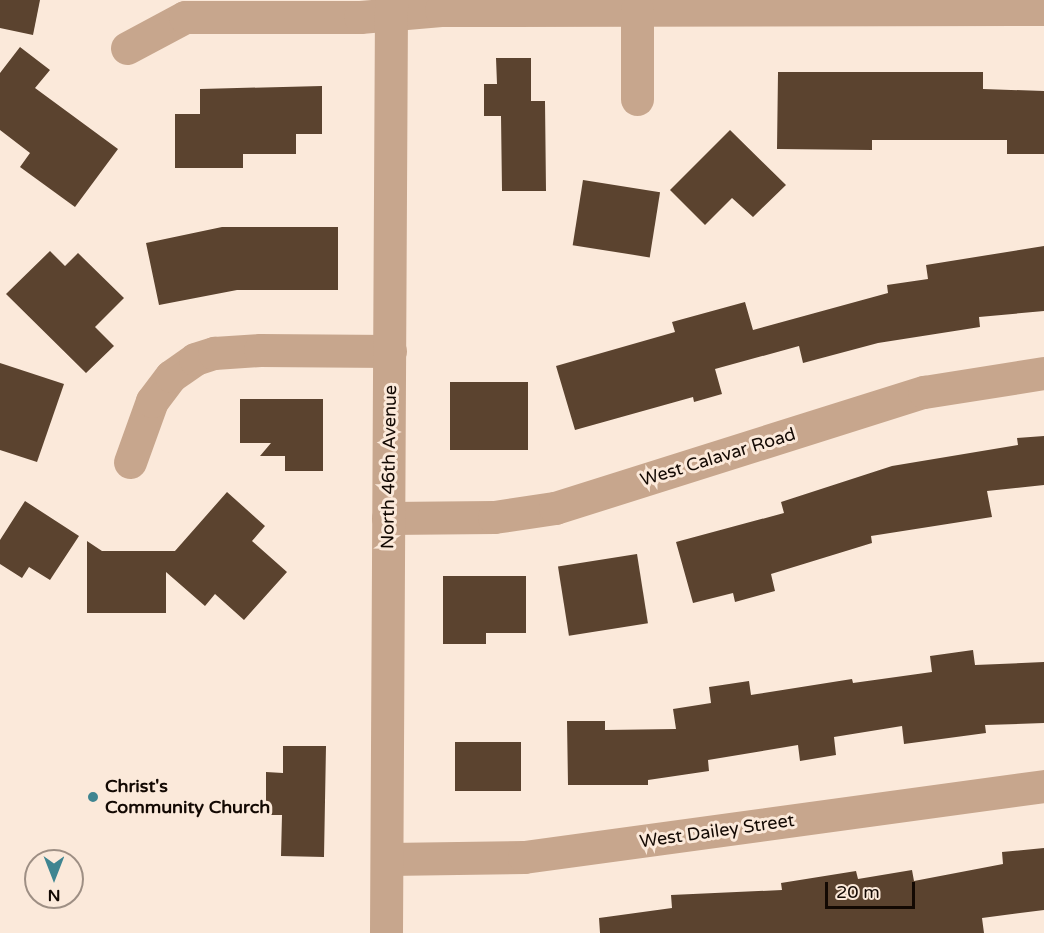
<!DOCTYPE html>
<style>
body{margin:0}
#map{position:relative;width:1044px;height:933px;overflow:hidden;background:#fbe9da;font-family:"Varela Round",sans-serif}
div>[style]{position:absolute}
.building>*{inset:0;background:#5b432f;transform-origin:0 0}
.minor>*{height:33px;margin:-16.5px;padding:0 16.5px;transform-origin:16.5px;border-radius:16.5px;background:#c7a68d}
.dots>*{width:16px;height:16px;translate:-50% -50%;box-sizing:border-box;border:3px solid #fbe9da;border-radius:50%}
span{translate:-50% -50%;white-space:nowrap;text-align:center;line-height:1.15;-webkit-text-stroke:6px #fbe9da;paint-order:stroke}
.street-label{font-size:18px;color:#130903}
.poi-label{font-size:18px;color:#130903;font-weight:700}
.left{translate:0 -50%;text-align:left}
.north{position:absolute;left:24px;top:849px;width:60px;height:60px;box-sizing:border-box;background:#fbe9da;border:2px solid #9e8f84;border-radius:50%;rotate:180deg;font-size:16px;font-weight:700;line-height:24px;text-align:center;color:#130903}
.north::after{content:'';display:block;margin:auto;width:21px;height:27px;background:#3f8591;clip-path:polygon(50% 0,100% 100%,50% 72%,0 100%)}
.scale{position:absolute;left:825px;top:882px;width:90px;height:27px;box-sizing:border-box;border:3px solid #130903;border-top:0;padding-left:8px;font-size:18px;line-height:21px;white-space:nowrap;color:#130903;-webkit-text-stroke:4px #fbe9da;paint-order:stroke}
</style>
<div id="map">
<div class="building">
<i style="clip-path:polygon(0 0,40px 0,33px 35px,0 28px)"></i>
<i style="clip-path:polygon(20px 47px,50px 70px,35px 88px,118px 149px,75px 207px,20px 167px,30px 153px,0 130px,0 73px)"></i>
<i style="clip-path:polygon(496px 58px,531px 58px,531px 101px,545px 101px,546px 191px,502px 191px,501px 116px,484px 116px,484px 84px,497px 84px)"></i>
<i style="clip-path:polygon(778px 72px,983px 72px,983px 89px,1044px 91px,1044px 154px,1007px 154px,1007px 140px,872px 140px,872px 150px,777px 149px)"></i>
<i style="clip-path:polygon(322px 86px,322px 134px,296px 134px,296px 154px,243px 154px,243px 168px,175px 168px,175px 114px,200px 114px,200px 89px)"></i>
<i style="clip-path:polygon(730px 130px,786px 185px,753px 217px,732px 198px,705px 225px,670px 190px)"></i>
<i style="left:583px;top:180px;width:78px;height:66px;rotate:9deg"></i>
<i style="clip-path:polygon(222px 227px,338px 227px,338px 290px,237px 290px,159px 305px,146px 243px)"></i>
<i style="clip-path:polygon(1044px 246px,1044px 311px,979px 317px,980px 327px,878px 343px,803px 363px,799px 346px,715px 369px,722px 394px,694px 402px,693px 397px,575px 430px,556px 366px,675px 332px,672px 322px,745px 302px,753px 330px,888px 293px,887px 285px,928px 279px,926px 265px)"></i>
<i style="clip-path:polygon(50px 251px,65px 266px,78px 253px,124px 298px,95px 327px,114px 346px,86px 373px,6px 294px)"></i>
<i style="clip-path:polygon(0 363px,64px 384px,37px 462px,0 450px)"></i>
<i style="left:450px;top:382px;width:78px;height:68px"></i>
<i style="clip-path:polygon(240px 399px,323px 399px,323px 471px,285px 471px,285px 456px,260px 456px,271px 443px,240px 443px)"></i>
<i style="clip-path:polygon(1044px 436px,1044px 485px,987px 491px,992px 517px,871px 536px,872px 543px,771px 574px,775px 591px,735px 602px,733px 593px,693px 603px,676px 542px,784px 513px,781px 502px,892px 466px,1018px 445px,1017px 438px)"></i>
<i style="clip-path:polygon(227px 492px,265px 526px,252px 541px,287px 572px,244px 620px,215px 594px,205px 606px,166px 572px,166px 613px,87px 613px,87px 541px,102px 551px,175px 551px)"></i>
<i style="clip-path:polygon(25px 501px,79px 536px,50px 580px,29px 567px,22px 578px,0 564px,0 540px)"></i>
<i style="left:637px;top:554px;width:70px;height:80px;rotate:81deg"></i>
<i style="clip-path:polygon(443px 576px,526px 576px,526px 633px,486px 633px,486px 644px,443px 644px)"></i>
<i style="clip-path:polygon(973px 650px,975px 665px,1044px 662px,1044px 723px,985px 725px,986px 733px,904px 744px,902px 726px,834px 737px,836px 755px,800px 761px,798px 745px,708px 760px,709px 771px,648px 780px,648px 785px,568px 785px,567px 721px,605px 721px,605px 730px,676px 729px,673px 709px,711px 703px,709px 687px,749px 681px,751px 695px,757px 694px,852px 679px,853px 683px,932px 672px,930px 656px)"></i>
<i style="left:455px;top:742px;width:66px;height:49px"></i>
<i style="clip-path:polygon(283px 746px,326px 746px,324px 857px,281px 856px,282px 815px,266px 815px,266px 772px,283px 773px)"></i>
<i style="clip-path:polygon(1044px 848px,1044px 910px,982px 918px,984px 933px,600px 933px,599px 918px,672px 908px,671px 895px,782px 890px,781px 883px,856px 871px,858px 879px,912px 870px,914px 881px,1003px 864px,1002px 852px)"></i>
</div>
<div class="minor">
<i style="left:127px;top:48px;width:66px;rotate:-28.1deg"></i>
<i style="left:185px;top:17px;width:175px"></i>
<i style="left:360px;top:17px;width:81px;rotate:-4.9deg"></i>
<i style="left:441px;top:10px;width:603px;rotate:-0.1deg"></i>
<i style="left:637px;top:99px;width:89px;rotate:-90deg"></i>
<i style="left:130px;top:462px;width:65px;rotate:-70.2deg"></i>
<i style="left:152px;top:401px;width:31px;rotate:-53deg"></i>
<i style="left:171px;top:376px;width:29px;rotate:-35deg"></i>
<i style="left:195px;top:359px;width:20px;rotate:-18deg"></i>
<i style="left:214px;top:353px;width:46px;rotate:-3.7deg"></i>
<i style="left:260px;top:350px;width:130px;rotate:0.4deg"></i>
<i style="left:388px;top:518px;width:106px;rotate:-0.5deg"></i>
<i style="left:494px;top:517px;width:62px;rotate:-8.4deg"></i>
<i style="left:555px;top:508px;width:387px;rotate:-17.5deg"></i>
<i style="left:924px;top:392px;width:121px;rotate:-9deg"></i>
<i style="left:388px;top:859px;width:136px;rotate:-0.8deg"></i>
<i style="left:524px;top:857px;width:525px;rotate:-7.77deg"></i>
<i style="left:386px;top:933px;width:933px;rotate:-89.69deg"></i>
</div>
<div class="dots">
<i style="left:93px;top:797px;background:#3f8591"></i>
</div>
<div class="street-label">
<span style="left:718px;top:457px;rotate:-17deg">West Calavar Road</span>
<span style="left:389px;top:467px;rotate:-89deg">North 46th Avenue</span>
<span style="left:717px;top:831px;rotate:-8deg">West Dailey Street</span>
</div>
<div class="poi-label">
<span class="left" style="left:105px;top:797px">Christ's<br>Community Church</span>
</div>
<div class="north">N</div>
<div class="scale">20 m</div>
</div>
